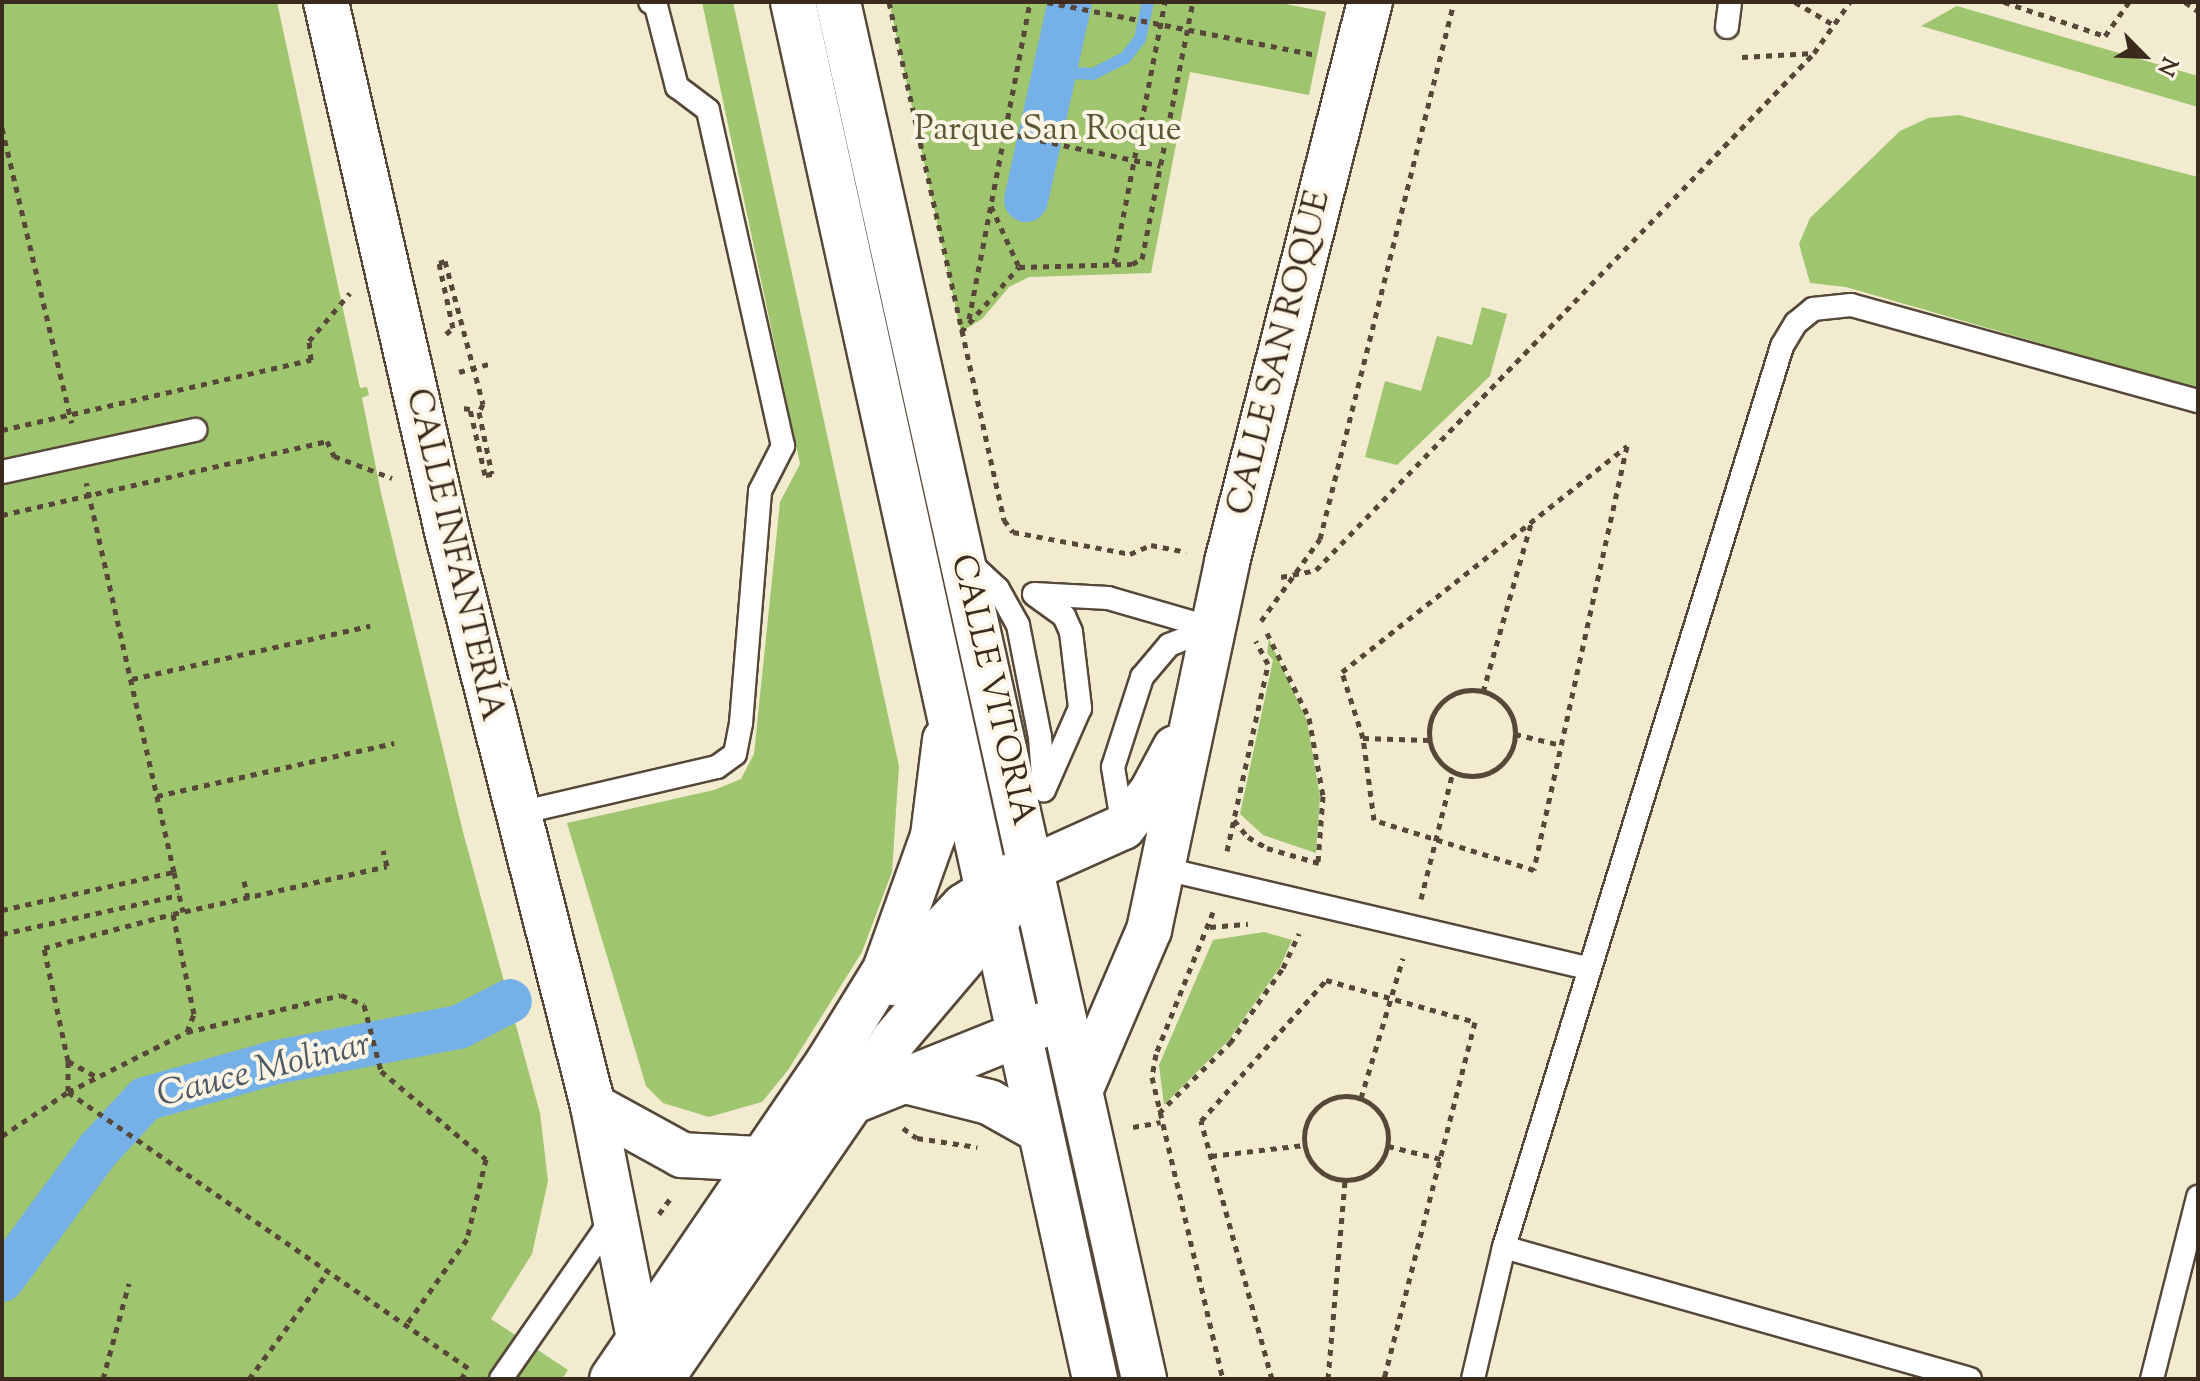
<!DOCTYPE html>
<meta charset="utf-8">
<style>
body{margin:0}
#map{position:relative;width:2200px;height:1381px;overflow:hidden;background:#f2ebd0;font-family:"Sorts Mill Goudy",serif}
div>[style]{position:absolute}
.green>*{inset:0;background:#9fc56f}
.stream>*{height:12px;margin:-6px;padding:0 6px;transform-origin:6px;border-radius:6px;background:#75b1e7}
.canal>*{height:44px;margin:-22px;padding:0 22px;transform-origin:22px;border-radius:22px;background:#75b1e7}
.path>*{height:5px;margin-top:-2.5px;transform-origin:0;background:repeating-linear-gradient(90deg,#564739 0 6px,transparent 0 12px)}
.path>.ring{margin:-2.5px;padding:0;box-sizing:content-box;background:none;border:5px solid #564739;border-radius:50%}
.roads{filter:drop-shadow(2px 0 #564739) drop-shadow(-2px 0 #564739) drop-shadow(0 2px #564739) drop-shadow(0 -2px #564739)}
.service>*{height:22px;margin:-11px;padding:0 11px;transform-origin:11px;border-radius:11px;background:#fff}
.minor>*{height:44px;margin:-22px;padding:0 22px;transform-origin:22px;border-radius:22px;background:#fff}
.trunk>*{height:44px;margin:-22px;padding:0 22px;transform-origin:22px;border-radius:22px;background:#fff}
span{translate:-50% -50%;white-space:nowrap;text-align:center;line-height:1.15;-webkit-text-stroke:8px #fcf5e5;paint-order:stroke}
.park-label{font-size:34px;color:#595836}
.street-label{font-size:34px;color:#3b2a1e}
.water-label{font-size:36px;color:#4f5964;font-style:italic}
.frame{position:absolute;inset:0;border:4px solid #3b2a1e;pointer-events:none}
.north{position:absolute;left:2104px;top:16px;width:80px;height:80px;-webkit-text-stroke:6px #fcf5e5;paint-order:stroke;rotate:114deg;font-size:22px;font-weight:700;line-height:32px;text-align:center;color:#3b2a1e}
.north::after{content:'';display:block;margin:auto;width:28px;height:36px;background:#3b2a1e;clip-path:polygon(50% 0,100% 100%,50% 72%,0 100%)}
</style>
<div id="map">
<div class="green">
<i style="clip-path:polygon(2px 2px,277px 2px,360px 388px,367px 387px,369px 395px,362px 398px,381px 493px,463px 832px,540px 1113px,548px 1181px,532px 1254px,491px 1319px,568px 1370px,562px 1379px,2px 1379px)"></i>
<i style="clip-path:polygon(702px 2px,733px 2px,899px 766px,892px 872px,862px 952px,788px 1070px,762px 1102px,709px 1117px,663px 1103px,646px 1086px,567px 823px,714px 790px,741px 779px,754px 754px,780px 502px,800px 464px)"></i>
<i style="clip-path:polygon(889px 2px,1276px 2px,1326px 12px,1309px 95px,1190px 72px,1151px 273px,1029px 277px,1009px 287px,982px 319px,961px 332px)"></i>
<i style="clip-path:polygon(1957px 6px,2198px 76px,2198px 107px,1921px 26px)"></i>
<i style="clip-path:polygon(1959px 115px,2198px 177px,2198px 389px,1846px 287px,1810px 283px,1799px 244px,1810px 218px,1900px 131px,1928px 118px)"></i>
<i style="clip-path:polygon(1482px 307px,1507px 314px,1490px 376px,1397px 465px,1365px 457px,1385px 381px,1421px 391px,1437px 336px,1472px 345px)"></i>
<i style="clip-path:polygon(1269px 639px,1307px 721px,1320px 797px,1316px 853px,1263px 835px,1240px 814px,1273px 660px,1267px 653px)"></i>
<i style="clip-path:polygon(1264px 932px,1292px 940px,1280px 967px,1228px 1041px,1164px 1105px,1159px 1065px,1213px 940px)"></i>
</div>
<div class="stream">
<i style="left:1055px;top:72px;width:38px;rotate:3deg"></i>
<i style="left:1093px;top:74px;width:36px;rotate:-27deg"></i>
<i style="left:1125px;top:58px;width:24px;rotate:-52deg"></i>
<i style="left:1140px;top:39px;width:38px;rotate:-78deg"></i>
</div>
<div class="canal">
<i style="left:1026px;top:200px;width:203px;rotate:-77.5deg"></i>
<i style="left:2px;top:1280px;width:162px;rotate:-53.6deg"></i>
<i style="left:98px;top:1150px;width:69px;rotate:-47.3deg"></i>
<i style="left:145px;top:1099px;width:137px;rotate:-15.7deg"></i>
<i style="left:277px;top:1062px;width:185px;rotate:-10.9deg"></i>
<i style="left:459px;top:1027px;width:57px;rotate:-27deg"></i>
</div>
<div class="path">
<i style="left:889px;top:2px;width:531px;rotate:77.48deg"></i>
<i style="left:1004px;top:520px;width:15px;rotate:53deg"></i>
<i style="left:1013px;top:532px;width:119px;rotate:10.6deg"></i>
<i style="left:1130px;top:554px;width:23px;rotate:-23deg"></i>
<i style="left:1151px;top:545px;width:36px;rotate:11deg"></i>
<i style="left:1047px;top:2px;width:271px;rotate:11.1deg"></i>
<i style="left:1795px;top:2px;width:45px;rotate:30.5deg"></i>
<i style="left:2004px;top:2px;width:107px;rotate:18.6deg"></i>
<i style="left:2105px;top:36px;width:42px;rotate:-54.8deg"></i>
<i style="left:2185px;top:2px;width:16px;rotate:35deg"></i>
<i style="left:1742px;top:57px;width:72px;rotate:-3.2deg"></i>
<i style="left:1814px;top:53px;width:62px;rotate:-54.8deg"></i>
<i style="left:2px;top:128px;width:303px;rotate:76.7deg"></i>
<i style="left:1005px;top:133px;width:159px;rotate:11.9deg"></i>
<i style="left:991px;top:206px;width:67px;rotate:65.3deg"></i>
<i style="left:1114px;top:264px;width:267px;rotate:-79deg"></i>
<i style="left:969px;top:319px;width:323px;rotate:-79.1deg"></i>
<i style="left:961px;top:332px;width:87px;rotate:-48.3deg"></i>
<i style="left:1019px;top:267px;width:113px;rotate:-1.5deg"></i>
<i style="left:1132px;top:264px;width:11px;rotate:-27deg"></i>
<i style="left:1142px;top:259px;width:262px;rotate:-78.8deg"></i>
<i style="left:446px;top:334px;width:9px;rotate:-41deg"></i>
<i style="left:453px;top:328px;width:66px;rotate:-102.2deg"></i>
<i style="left:439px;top:263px;width:6px;rotate:-18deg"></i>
<i style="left:445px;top:261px;width:148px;rotate:75.1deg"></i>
<i style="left:483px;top:404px;width:9px;rotate:117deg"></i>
<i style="left:479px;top:412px;width:63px;rotate:78.2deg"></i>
<i style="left:492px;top:474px;width:7px;rotate:172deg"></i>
<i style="left:485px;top:475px;width:68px;rotate:-102.8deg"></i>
<i style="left:470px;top:409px;width:8px;rotate:-173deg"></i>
<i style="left:459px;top:372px;width:35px;rotate:-15deg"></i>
<i style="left:2px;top:430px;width:317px;rotate:-12.8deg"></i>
<i style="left:311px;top:360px;width:19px;rotate:-96deg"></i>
<i style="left:309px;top:341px;width:63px;rotate:-49.5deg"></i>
<i style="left:1627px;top:446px;width:434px;rotate:102.4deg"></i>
<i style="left:1534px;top:870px;width:168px;rotate:-162.6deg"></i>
<i style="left:1374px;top:820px;width:83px;rotate:-97.6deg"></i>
<i style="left:1363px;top:738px;width:69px;rotate:-107.7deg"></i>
<i style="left:1342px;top:672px;width:364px;rotate:-38.4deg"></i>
<i style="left:2px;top:515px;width:333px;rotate:-12.8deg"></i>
<i style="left:327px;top:441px;width:17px;rotate:65deg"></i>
<i style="left:334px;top:456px;width:62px;rotate:20.8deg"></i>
<i style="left:1281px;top:577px;width:36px;rotate:-11deg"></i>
<i style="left:1316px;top:570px;width:718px;rotate:-46.07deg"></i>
<i style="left:1261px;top:621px;width:101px;rotate:-54.3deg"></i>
<i style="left:1320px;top:539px;width:553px;rotate:-75.99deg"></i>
<i style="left:1267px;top:633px;width:95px;rotate:63.7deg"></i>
<i style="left:1309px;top:718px;width:79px;rotate:79.8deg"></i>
<i style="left:1323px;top:796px;width:67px;rotate:94.3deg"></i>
<i style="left:132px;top:679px;width:244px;rotate:-12.6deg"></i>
<i class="ring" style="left:1429px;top:690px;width:81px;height:81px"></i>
<i style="left:1483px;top:692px;width:175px;rotate:-74.1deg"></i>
<i style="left:1515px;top:734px;width:47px;rotate:13.4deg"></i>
<i style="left:1363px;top:738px;width:66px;rotate:1.7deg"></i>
<i style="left:157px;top:796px;width:243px;rotate:-12.6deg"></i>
<i style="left:1234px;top:820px;width:22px;rotate:51deg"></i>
<i style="left:1248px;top:837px;width:22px;rotate:30deg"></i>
<i style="left:1267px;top:848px;width:54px;rotate:16.1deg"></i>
<i style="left:1227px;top:851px;width:191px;rotate:-77.6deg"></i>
<i style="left:1268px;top:664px;width:26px;rotate:-118deg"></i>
<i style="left:174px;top:872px;width:41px;rotate:77.3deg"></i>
<i style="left:244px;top:881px;width:17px;rotate:77deg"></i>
<i style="left:1421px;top:899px;width:131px;rotate:-75.9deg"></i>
<i style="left:2px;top:910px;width:176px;rotate:-12.5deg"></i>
<i style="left:174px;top:872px;width:399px;rotate:-102.7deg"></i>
<i style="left:1213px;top:912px;width:153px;rotate:111.9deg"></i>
<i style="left:1156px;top:1054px;width:23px;rotate:100deg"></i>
<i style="left:1152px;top:1077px;width:310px;rotate:76.8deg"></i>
<i style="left:1210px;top:927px;width:38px;rotate:-5deg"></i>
<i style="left:2px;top:934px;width:181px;rotate:-12.4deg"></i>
<i style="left:187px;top:1032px;width:158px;rotate:-13.5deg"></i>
<i style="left:341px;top:995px;width:25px;rotate:23deg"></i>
<i style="left:364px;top:1005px;width:68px;rotate:75.6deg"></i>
<i style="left:381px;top:1071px;width:137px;rotate:40deg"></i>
<i style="left:486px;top:1159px;width:82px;rotate:103.4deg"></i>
<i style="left:467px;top:1239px;width:105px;rotate:125.3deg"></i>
<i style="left:68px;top:1061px;width:31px;rotate:29deg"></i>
<i style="left:68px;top:1091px;width:30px;rotate:-90deg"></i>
<i style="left:68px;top:1061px;width:116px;rotate:-102deg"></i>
<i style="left:44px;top:948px;width:133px;rotate:-14.8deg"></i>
<i style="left:68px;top:1092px;width:133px;rotate:-26.8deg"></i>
<i style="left:187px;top:1032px;width:19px;rotate:-69deg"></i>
<i style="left:194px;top:1014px;width:102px;rotate:-101.9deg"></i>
<i style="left:173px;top:914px;width:219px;rotate:-12.6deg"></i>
<i style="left:387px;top:866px;width:16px;rotate:-104deg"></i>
<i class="ring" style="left:1304px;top:1096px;width:79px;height:79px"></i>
<i style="left:1361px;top:1098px;width:146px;rotate:-73.3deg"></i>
<i style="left:1159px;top:1113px;width:100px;rotate:-44.6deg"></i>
<i style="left:1230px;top:1043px;width:92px;rotate:-54.8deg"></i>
<i style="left:1283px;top:968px;width:38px;rotate:-65deg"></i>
<i style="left:1133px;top:1127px;width:28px;rotate:-10deg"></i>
<i style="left:903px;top:1128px;width:17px;rotate:36deg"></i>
<i style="left:917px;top:1138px;width:61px;rotate:8.5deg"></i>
<i style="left:2px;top:1136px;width:79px;rotate:-33.7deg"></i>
<i style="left:68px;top:1092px;width:491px;rotate:34.6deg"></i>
<i style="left:1388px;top:1146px;width:55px;rotate:13.8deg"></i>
<i style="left:1211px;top:1156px;width:94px;rotate:-6.7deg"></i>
<i style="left:659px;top:1214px;width:22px;rotate:-54deg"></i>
<i style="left:103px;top:1379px;width:99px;rotate:-74.8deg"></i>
<i style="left:249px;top:1379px;width:133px;rotate:-53.6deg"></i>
<i style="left:461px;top:1379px;width:12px;rotate:-55deg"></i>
<i style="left:1272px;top:1379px;width:268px;rotate:-105.4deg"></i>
<i style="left:1201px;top:1121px;width:188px;rotate:-48.4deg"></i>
<i style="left:1326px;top:980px;width:155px;rotate:15.7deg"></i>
<i style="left:1475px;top:1022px;width:368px;rotate:104.3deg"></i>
<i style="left:1328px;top:1379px;width:199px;rotate:-85.1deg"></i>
</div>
<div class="roads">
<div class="service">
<i style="left:1727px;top:27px;width:25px;rotate:-83deg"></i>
<i style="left:2px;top:472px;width:198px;rotate:-12.3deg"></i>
<i style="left:970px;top:563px;width:38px;rotate:43deg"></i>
<i style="left:998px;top:589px;width:41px;rotate:60.9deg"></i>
<i style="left:1018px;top:625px;width:114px;rotate:78.9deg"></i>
<i style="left:1040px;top:737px;width:53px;rotate:85.7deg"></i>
<i style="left:1034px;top:594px;width:74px;rotate:3.1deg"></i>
<i style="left:1108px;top:598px;width:108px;rotate:16.1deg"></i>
<i style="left:1035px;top:595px;width:36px;rotate:36deg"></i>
<i style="left:1064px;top:616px;width:17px;rotate:66deg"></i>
<i style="left:1071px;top:632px;width:77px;rotate:83.2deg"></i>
<i style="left:1080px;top:708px;width:90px;rotate:113.7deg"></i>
<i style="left:515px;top:814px;width:207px;rotate:-13.1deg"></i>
<i style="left:717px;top:767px;width:22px;rotate:-36deg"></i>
<i style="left:735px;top:754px;width:32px;rotate:-79deg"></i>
<i style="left:741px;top:723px;width:233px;rotate:-85.3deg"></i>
<i style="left:760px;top:491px;width:51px;rotate:-62.9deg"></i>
<i style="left:783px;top:446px;width:344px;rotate:-102.6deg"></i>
<i style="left:708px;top:110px;width:39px;rotate:-143deg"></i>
<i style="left:677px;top:87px;width:84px;rotate:-104.5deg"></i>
<i style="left:656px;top:6px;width:7px;rotate:-146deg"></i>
<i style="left:1123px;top:827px;width:61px;rotate:-99.5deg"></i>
<i style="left:1113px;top:767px;width:95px;rotate:-72.1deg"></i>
<i style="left:1142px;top:677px;width:42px;rotate:-49.8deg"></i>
<i style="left:1169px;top:645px;width:46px;rotate:-21.6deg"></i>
<i style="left:1165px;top:869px;width:433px;rotate:13.2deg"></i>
<i style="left:501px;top:1379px;width:195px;rotate:-55.2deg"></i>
<i style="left:1473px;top:1379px;width:136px;rotate:-76.8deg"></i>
<i style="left:1970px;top:1379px;width:484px;rotate:-164.2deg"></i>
<i style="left:1504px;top:1247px;width:943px;rotate:-72.85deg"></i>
<i style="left:1782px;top:346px;width:27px;rotate:-59deg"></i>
<i style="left:1796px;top:323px;width:22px;rotate:-39deg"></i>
<i style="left:1813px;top:309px;width:38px;rotate:-6deg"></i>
<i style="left:1851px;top:305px;width:360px;rotate:15.5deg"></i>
<i style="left:2152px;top:1379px;width:188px;rotate:-75.8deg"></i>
</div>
<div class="minor">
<i style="left:326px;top:2px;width:543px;rotate:77.12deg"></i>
<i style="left:447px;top:531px;width:593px;rotate:75.75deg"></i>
<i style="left:593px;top:1106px;width:237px;rotate:78.8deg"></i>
<i style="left:1034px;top:867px;width:98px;rotate:-24.2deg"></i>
<i style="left:1123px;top:827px;width:44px;rotate:-50.5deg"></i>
<i style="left:1151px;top:793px;width:51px;rotate:-61.9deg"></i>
<i style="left:1080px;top:1091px;width:175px;rotate:-66.8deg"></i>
<i style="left:1149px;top:930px;width:376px;rotate:-78deg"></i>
<i style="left:1227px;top:562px;width:578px;rotate:-75.68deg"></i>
<i style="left:593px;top:1106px;width:102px;rotate:28.8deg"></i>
<i style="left:682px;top:1155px;width:80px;rotate:2.9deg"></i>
</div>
<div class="trunk">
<i style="left:793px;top:2px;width:1410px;rotate:77.63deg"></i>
<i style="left:838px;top:2px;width:1411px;rotate:77.47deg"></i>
<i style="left:892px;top:983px;width:105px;rotate:-46.9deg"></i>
<i style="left:964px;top:906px;width:58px;rotate:-32.3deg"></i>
<i style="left:905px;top:1081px;width:87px;rotate:14deg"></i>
<i style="left:989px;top:1102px;width:57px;rotate:29.2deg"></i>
<i style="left:851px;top:1102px;width:209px;rotate:-21.9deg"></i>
<i style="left:612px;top:1379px;width:381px;rotate:-55.7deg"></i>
<i style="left:827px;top:1064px;width:110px;rotate:-58.3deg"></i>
<i style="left:885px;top:970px;width:142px;rotate:-70.3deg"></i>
<i style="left:933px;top:836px;width:97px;rotate:-82.9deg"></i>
<i style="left:661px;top:1379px;width:410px;rotate:-55.5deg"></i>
<i style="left:893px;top:1041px;width:182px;rotate:-49.7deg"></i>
</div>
</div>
<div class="park-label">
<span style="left:1048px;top:131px">Parque San Roque</span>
</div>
<div class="street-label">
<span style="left:1280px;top:353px;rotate:-76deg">CALLE SAN ROQUE</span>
<span style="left:454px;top:555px;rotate:77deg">CALLE INFANTERÍA</span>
<span style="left:992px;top:690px;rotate:77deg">CALLE VITORIA</span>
</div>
<div class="water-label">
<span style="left:264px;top:1071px;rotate:-14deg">Cauce Molinar</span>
</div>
<div class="frame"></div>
<div class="north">N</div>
</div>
